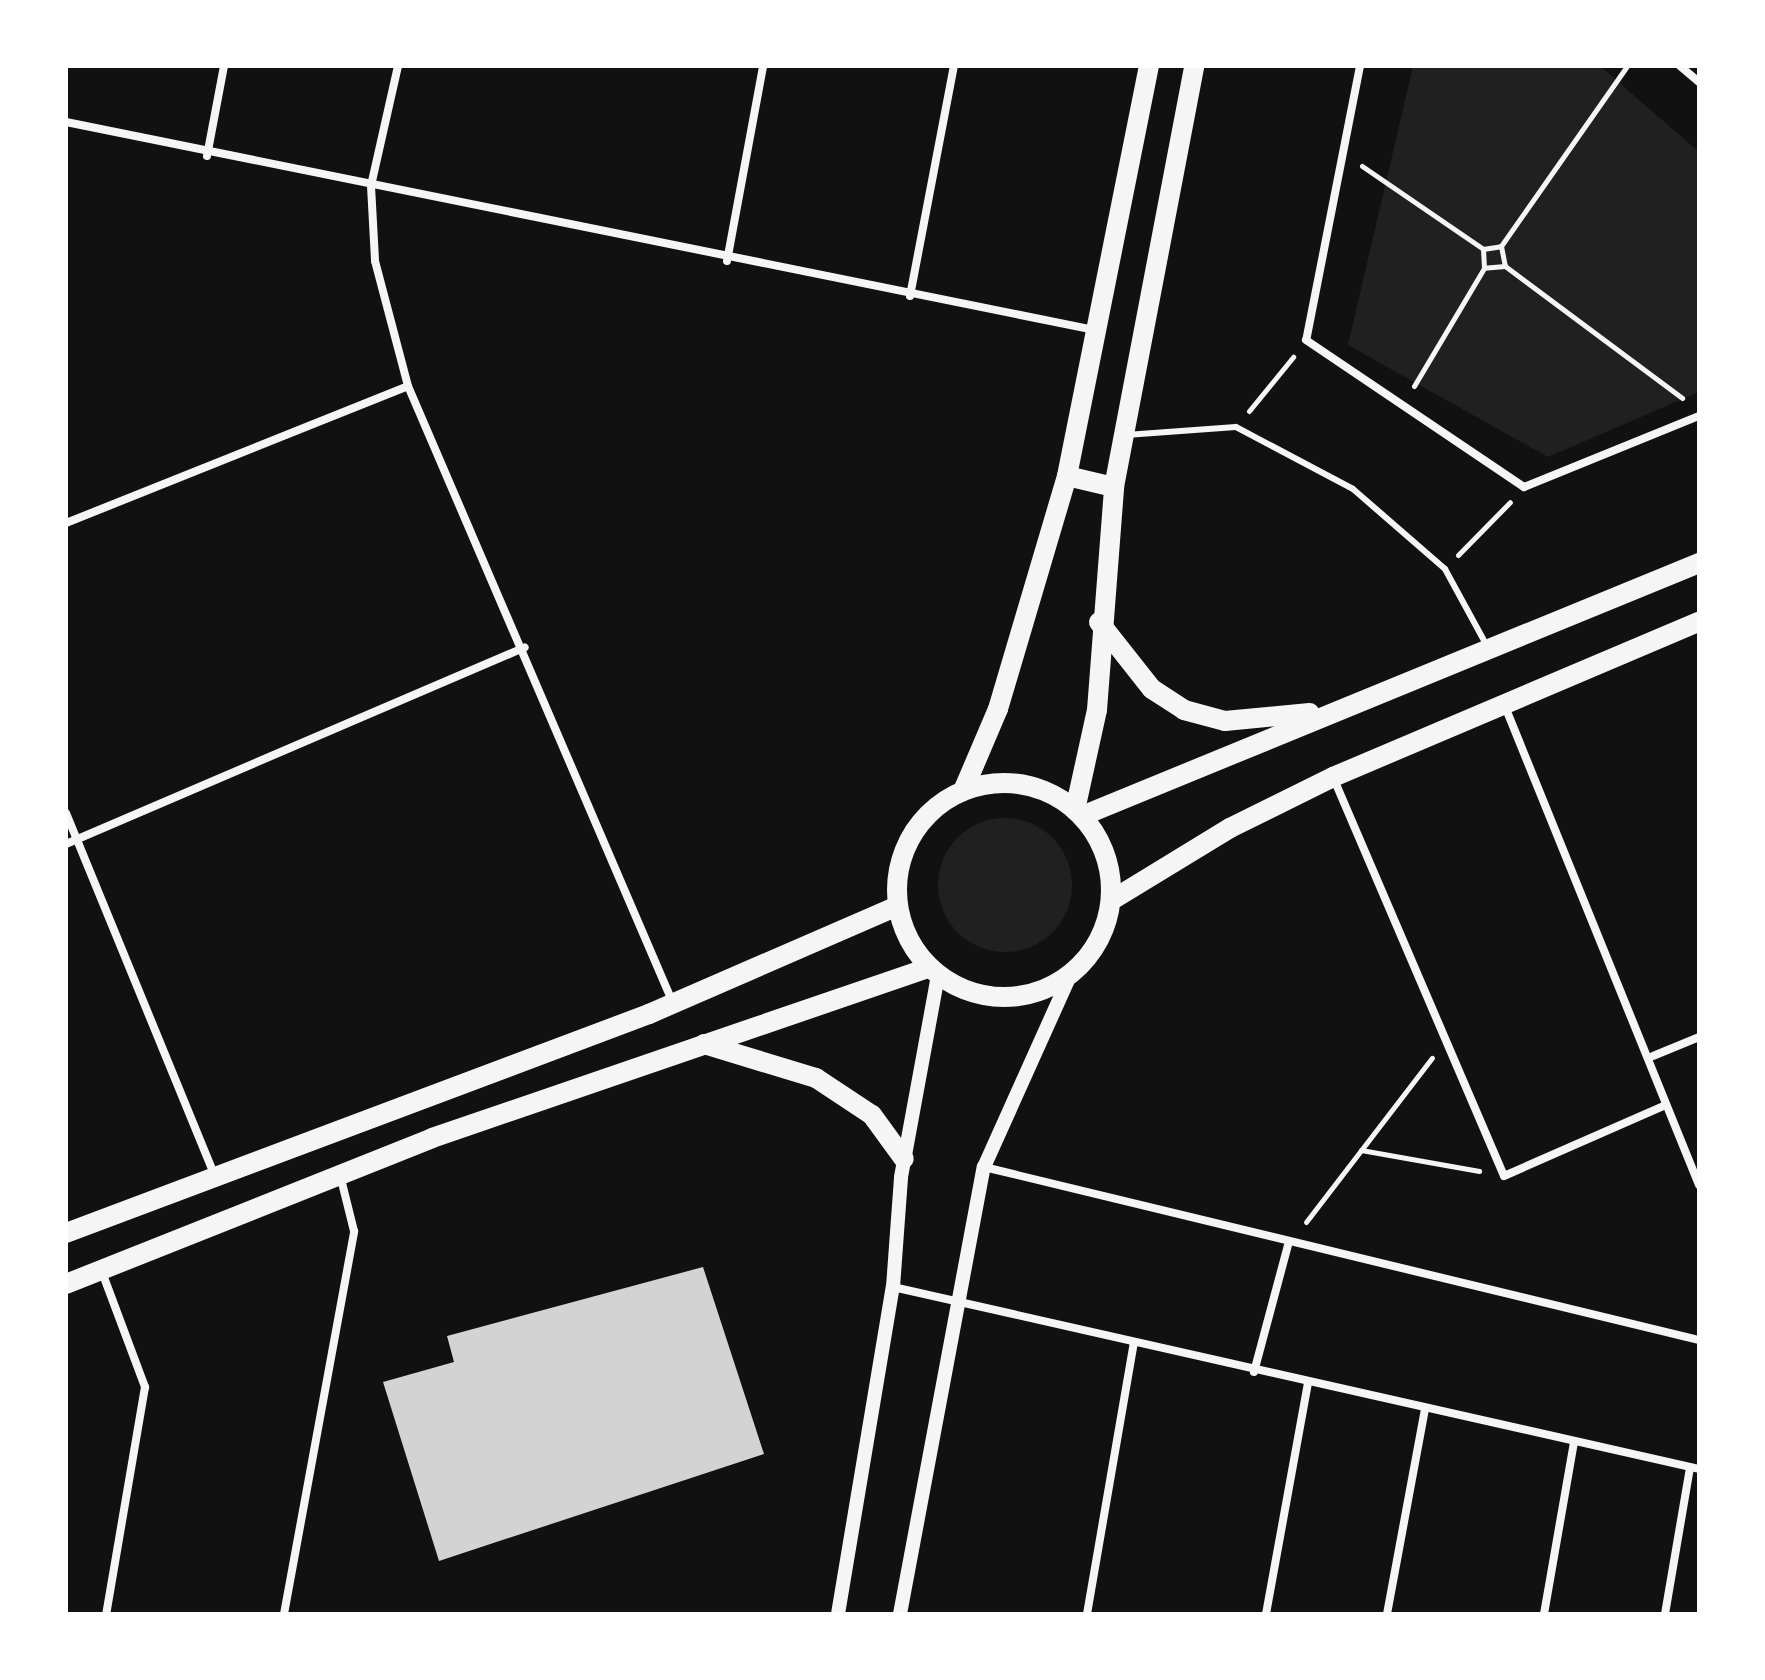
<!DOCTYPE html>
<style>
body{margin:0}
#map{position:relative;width:1765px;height:1680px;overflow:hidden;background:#111;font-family:"Noto Sans",sans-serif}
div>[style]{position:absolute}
.green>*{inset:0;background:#202020}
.round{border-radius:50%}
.building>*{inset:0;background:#d3d3d3}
.path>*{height:5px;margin:-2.5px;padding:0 2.5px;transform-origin:2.5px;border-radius:2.5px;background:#f5f5f5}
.service>*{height:6px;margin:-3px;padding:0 3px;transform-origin:3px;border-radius:3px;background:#f5f5f5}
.minor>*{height:8px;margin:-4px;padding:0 4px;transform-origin:4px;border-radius:4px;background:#f5f5f5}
.tertiary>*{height:14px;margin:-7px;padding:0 7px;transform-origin:7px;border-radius:7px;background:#f5f5f5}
.primary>*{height:20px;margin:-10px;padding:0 10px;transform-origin:10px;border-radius:10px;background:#f5f5f5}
.primary>.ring{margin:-10px;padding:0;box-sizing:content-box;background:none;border:20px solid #f5f5f5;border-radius:50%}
span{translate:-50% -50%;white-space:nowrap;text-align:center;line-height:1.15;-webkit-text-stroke:6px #fff;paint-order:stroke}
.frame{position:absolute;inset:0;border:68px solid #fff;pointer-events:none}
</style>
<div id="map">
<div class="green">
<i style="clip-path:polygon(1413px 66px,1600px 66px,1699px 152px,1699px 392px,1548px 457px,1348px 345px)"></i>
<i class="round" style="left:938px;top:818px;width:134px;height:134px"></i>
</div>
<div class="building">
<i style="clip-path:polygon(703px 1267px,764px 1454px,439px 1561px,383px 1382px,454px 1362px,447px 1336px)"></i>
</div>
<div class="path">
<i style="left:1362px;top:166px;width:147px;rotate:34.4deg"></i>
<i style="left:1501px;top:246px;width:220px;rotate:-55deg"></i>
<i style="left:1505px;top:266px;width:221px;rotate:36.7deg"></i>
<i style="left:1414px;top:386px;width:137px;rotate:-59.3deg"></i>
<i style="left:1484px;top:268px;width:19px;rotate:-93deg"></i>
<i style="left:1483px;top:249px;width:18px;rotate:-9deg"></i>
<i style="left:1501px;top:246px;width:20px;rotate:79deg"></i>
<i style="left:1505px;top:266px;width:21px;rotate:175deg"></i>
<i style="left:1249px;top:411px;width:70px;rotate:-50.8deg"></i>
<i style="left:1458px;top:555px;width:74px;rotate:-45.5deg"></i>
<i style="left:1361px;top:1150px;width:120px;rotate:10.1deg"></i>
<i style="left:1306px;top:1222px;width:207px;rotate:-52.5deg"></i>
</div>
<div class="service">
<i style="left:1126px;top:435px;width:110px;rotate:-4.2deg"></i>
<i style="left:1236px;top:427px;width:132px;rotate:27.9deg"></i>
<i style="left:1353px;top:489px;width:122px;rotate:41deg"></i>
<i style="left:1445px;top:569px;width:88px;rotate:61.4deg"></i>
</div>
<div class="minor">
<i style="left:398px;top:66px;width:123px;rotate:102.7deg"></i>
<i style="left:371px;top:186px;width:75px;rotate:86.9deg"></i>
<i style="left:375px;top:261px;width:129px;rotate:75.2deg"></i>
<i style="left:408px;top:386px;width:672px;rotate:66.76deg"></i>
<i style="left:1360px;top:66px;width:279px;rotate:101.1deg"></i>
<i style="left:1306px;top:340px;width:263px;rotate:34deg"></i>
<i style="left:1524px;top:487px;width:189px;rotate:-22.1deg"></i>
<i style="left:1680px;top:66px;width:25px;rotate:40deg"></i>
<i style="left:66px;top:122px;width:1050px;rotate:11.43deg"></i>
<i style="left:207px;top:156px;width:92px;rotate:-79.3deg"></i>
<i style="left:727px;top:261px;width:198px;rotate:-79.5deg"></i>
<i style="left:910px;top:296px;width:234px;rotate:-79.2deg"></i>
<i style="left:66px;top:523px;width:368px;rotate:-21.8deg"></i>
<i style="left:1504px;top:704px;width:519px;rotate:67.93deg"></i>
<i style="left:1333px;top:777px;width:434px;rotate:66.8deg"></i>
<i style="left:1504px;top:1176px;width:177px;rotate:-23.7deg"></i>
<i style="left:66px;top:813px;width:392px;rotate:67.7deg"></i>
<i style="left:66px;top:844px;width:499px;rotate:-23.2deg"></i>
<i style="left:1653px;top:1056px;width:50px;rotate:-22.4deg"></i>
<i style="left:984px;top:1167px;width:736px;rotate:13.6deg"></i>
<i style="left:102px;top:1272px;width:123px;rotate:69.5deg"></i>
<i style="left:145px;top:1387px;width:230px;rotate:99.7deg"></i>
<i style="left:893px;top:1287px;width:826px;rotate:12.72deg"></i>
<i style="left:1254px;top:1372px;width:131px;rotate:-75deg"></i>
<i style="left:284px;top:1614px;width:389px;rotate:-79.6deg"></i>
<i style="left:354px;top:1231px;width:58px;rotate:-104deg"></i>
<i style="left:1087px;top:1614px;width:275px;rotate:-80.2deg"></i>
<i style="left:1266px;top:1614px;width:234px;rotate:-79.7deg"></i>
<i style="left:1387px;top:1614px;width:208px;rotate:-79.5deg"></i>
<i style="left:1544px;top:1614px;width:175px;rotate:-80.1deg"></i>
<i style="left:1665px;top:1614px;width:149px;rotate:-80.3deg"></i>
</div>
<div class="tertiary">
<i style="left:838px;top:1614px;width:332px;rotate:-80.5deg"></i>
<i style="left:893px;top:1287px;width:110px;rotate:-85.8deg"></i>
<i style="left:901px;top:1177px;width:205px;rotate:-79.6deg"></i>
<i style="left:900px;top:1614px;width:455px;rotate:-79.4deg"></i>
<i style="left:984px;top:1167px;width:209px;rotate:-65.8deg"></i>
</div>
<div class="primary">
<i style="left:1067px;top:476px;width:48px;rotate:13.2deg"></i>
<i style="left:1099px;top:622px;width:85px;rotate:51.7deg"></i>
<i style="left:1152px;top:689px;width:38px;rotate:33deg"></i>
<i style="left:1184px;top:710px;width:42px;rotate:15deg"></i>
<i style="left:1225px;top:721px;width:85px;rotate:-5.4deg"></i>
<i class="ring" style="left:897px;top:783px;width:194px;height:194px"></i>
<i style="left:963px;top:791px;width:89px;rotate:-66.9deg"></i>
<i style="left:998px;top:709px;width:243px;rotate:-73.5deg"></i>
<i style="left:1067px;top:476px;width:418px;rotate:-78.7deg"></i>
<i style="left:1075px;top:810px;width:102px;rotate:-77.6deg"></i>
<i style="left:1097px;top:710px;width:224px;rotate:-85.6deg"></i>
<i style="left:1114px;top:487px;width:429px;rotate:-79.2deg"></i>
<i style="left:1082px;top:816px;width:667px;rotate:-22.3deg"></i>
<i style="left:1112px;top:900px;width:138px;rotate:-31.4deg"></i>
<i style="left:1230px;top:828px;width:115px;rotate:-26.3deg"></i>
<i style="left:1333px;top:777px;width:397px;rotate:-23deg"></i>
<i style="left:704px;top:1044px;width:117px;rotate:16.9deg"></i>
<i style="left:816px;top:1078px;width:67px;rotate:33.5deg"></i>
<i style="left:872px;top:1115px;width:54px;rotate:54deg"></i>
<i style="left:66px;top:1233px;width:623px;rotate:-20.59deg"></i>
<i style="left:649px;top:1014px;width:270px;rotate:-23.5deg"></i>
<i style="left:66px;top:1284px;width:394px;rotate:-21.7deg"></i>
<i style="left:432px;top:1138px;width:524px;rotate:-18.92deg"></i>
</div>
<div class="frame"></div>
</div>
